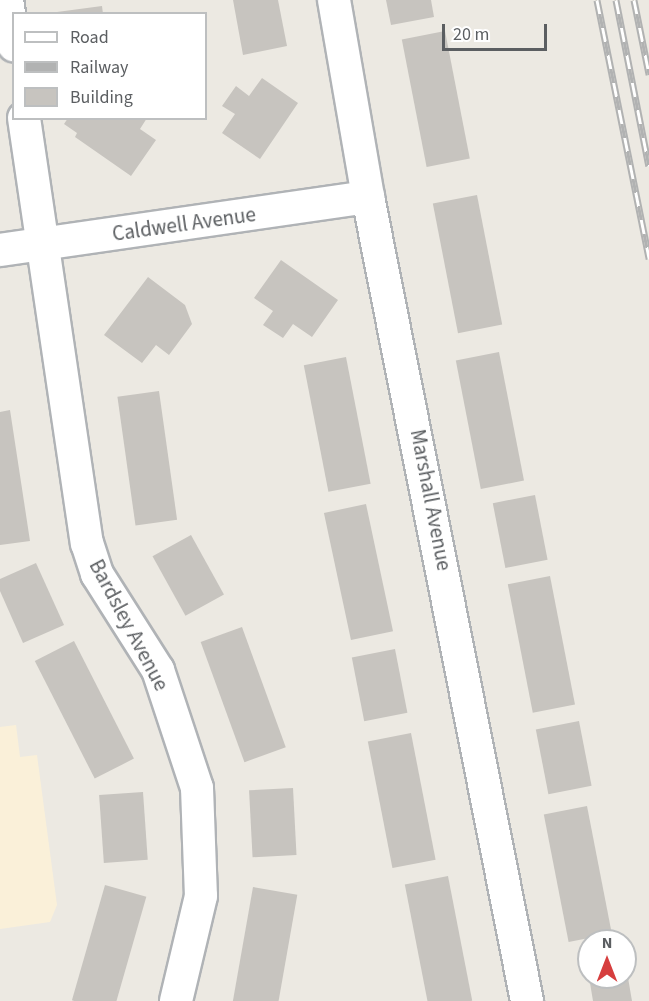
<!DOCTYPE html>
<style>
body{margin:0}
#map{position:relative;width:649px;height:1001px;overflow:hidden;background:#ece9e2;font-family:"Source Sans 3",sans-serif}
div>[style]{position:absolute}
.commercial>*{inset:0;background:#faf0d9}
.building>*{inset:0;background:#c7c4bf;transform-origin:0 0}
.roads{filter:drop-shadow(2px 0 #b0b3b6) drop-shadow(-2px 0 #b0b3b6) drop-shadow(0 2px #b0b3b6) drop-shadow(0 -2px #b0b3b6)}
.minor>*{height:32px;margin:-16px;padding:0 16px;transform-origin:16px;border-radius:16px;background:#fff}
.rail>*{height:7px;margin-top:-3.5px;transform-origin:0;background:repeating-linear-gradient(90deg,#fff 0 14px,#b1b2b2 0 28px);box-sizing:border-box;border-block:2px solid #b1b2b2}
span{translate:-50% -50%;white-space:nowrap;text-align:center;line-height:1.15;-webkit-text-stroke:6px #fff;paint-order:stroke}
.street-label{font-size:21px;color:#5b5e61}
.legend{position:absolute;left:12px;top:12px;width:195px;height:108px;box-sizing:border-box;background:#fff;border:2px solid #bdbfc0;margin:0;padding:8px 10px;list-style:none;font-size:18px;color:#5b5e61}
.legend li{display:flex;align-items:center;gap:12px;height:30px}
.legend b{width:30px;border:2px solid #bdbfc0}
.north{position:absolute;left:577px;top:929px;width:60px;height:60px;box-sizing:border-box;background:#fff;border:2px solid #bdbfc0;border-radius:50%;rotate:0deg;font-size:16px;font-weight:700;line-height:24px;text-align:center;color:#5b5e61}
.north::after{content:'';display:block;margin:auto;width:21px;height:27px;background:#d63e3e;clip-path:polygon(50% 0,100% 100%,50% 72%,0 100%)}
.scale{position:absolute;left:442px;top:24px;width:105px;height:27px;box-sizing:border-box;border:3px solid #5b5e61;border-top:0;padding-left:8px;font-size:18px;line-height:21px;white-space:nowrap;color:#5b5e61;-webkit-text-stroke:4px #fff;paint-order:stroke}
</style>
<div id="map">
<div class="commercial">
<i style="clip-path:polygon(16px 725px,20px 757px,37px 755px,57px 905px,50px 922px,0 929px,0 727px)"></i>
</div>
<div class="building">
<i style="clip-path:polygon(233px 0,278px 0,287px 46px,243px 55px)"></i>
<i style="clip-path:polygon(386px 0,431px 0,434px 17px,391px 25px)"></i>
<i style="clip-path:polygon(102px 6px,103px 14px,57px 14px,57px 12px)"></i>
<i style="left:445px;top:31px;width:130px;height:44px;rotate:79deg"></i>
<i style="clip-path:polygon(262px 78px,298px 103px,260px 159px,222px 133px,235px 114px,222px 106px,236px 86px,249px 96px)"></i>
<i style="clip-path:polygon(68px 118px,147px 118px,140px 129px,156px 140px,131px 176px,75px 137px,77px 133px,64px 124px)"></i>
<i style="left:477px;top:195px;width:132px;height:45px;rotate:79deg"></i>
<i style="clip-path:polygon(281px 260px,338px 300px,312px 337px,293px 324px,283px 338px,263px 325px,273px 311px,254px 298px)"></i>
<i style="clip-path:polygon(148px 277px,185px 305px,192px 324px,169px 355px,156px 345px,142px 363px,104px 335px)"></i>
<i style="left:499px;top:352px;width:131px;height:44px;rotate:79deg"></i>
<i style="left:346px;top:357px;width:129px;height:43px;rotate:79deg"></i>
<i style="left:159px;top:391px;width:130px;height:42px;rotate:82deg"></i>
<i style="clip-path:polygon(10px 410px,30px 541px,0 545px,0 412px)"></i>
<i style="left:535px;top:495px;width:66px;height:43px;rotate:79deg"></i>
<i style="left:366px;top:504px;width:130px;height:43px;rotate:78deg"></i>
<i style="left:191px;top:535px;width:68px;height:44px;rotate:61deg"></i>
<i style="clip-path:polygon(36px 563px,64px 625px,23px 643px,0 591px,0 579px)"></i>
<i style="left:550px;top:576px;width:131px;height:43px;rotate:79deg"></i>
<i style="left:242px;top:627px;width:128px;height:44px;rotate:70deg"></i>
<i style="left:74px;top:641px;width:132px;height:44px;rotate:63deg"></i>
<i style="left:395px;top:649px;width:65px;height:44px;rotate:79deg"></i>
<i style="left:579px;top:721px;width:66px;height:44px;rotate:79deg"></i>
<i style="left:411px;top:733px;width:129px;height:44px;rotate:79deg"></i>
<i style="left:293px;top:788px;width:67px;height:44px;rotate:87deg"></i>
<i style="left:143px;top:792px;width:68px;height:44px;rotate:86deg"></i>
<i style="left:587px;top:806px;width:130px;height:44px;rotate:79deg"></i>
<i style="left:448px;top:876px;width:127px;height:44px;rotate:79deg"></i>
<i style="left:105px;top:885px;width:43px;height:120px;rotate:16deg"></i>
<i style="left:253px;top:887px;width:45px;height:116px;rotate:10deg"></i>
<i style="clip-path:polygon(626px 966px,632px 1001px,593px 1001px,589px 977px,625px 977px)"></i>
</div>
<div class="roads">
<div class="minor">
<i style="left:7px;top:0;width:46px;rotate:81.2deg"></i>
<i style="left:334px;top:0;width:200px;rotate:80.2deg"></i>
<i style="left:368px;top:197px;width:820px;rotate:78.81deg"></i>
<i style="left:24px;top:118px;width:430px;rotate:81.6deg"></i>
<i style="left:87px;top:543px;width:33px;rotate:72deg"></i>
<i style="left:97px;top:574px;width:114px;rotate:57.6deg"></i>
<i style="left:158px;top:670px;width:124px;rotate:71.7deg"></i>
<i style="left:197px;top:788px;width:108px;rotate:87.9deg"></i>
<i style="left:201px;top:896px;width:108px;rotate:103.4deg"></i>
<i style="left:0;top:250px;width:372px;rotate:-8.2deg"></i>
</div>
</div>
<div class="rail">
<i style="left:597px;top:0;width:264px;rotate:78.6deg"></i>
<i style="left:616px;top:0;width:169px;rotate:78.8deg"></i>
<i style="left:634px;top:0;width:76px;rotate:78.5deg"></i>
</div>
<div class="street-label">
<span style="left:184px;top:224px;rotate:-8deg">Caldwell Avenue</span>
<span style="left:431px;top:500px;rotate:79deg">Marshall Avenue</span>
<span style="left:129px;top:625px;rotate:62deg">Bardsley Avenue</span>
</div>
<ul class="legend">
<li><b style="height:8px;background:#fff"></b>Road</li>
<li><b style="height:8px;background:#b1b2b2"></b>Railway</li>
<li><b style="height:16px;background:#c7c4bf"></b>Building</li>
</ul>
<div class="north">N</div>
<div class="scale">20 m</div>
</div>
